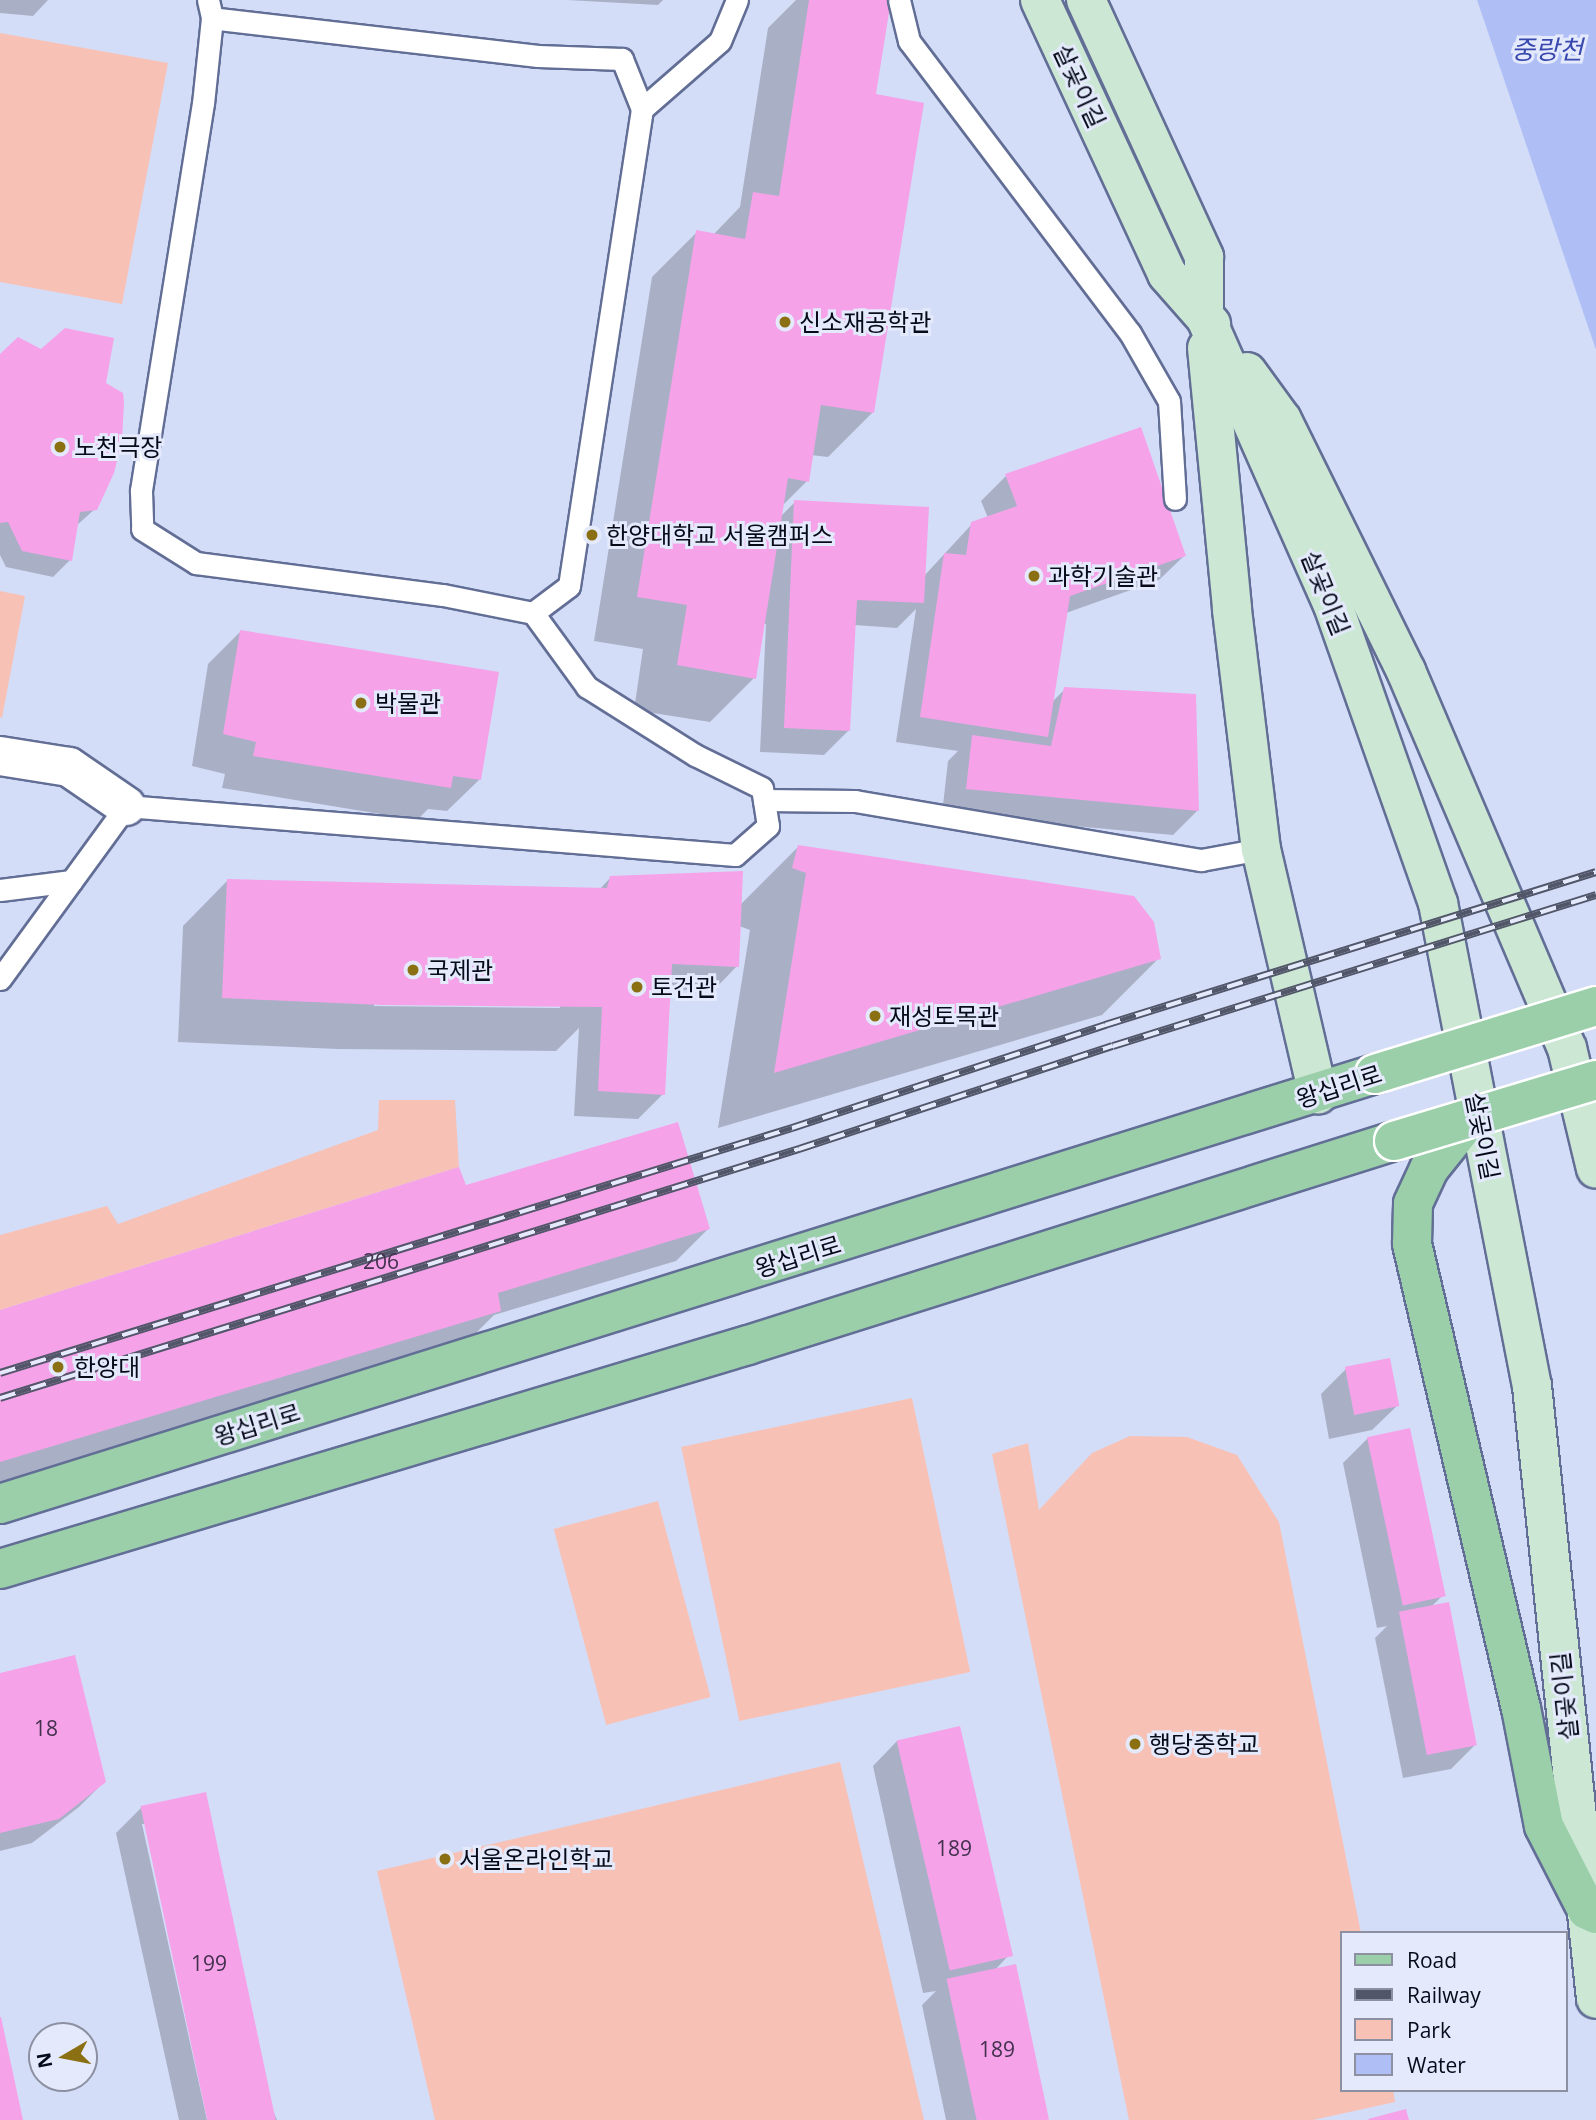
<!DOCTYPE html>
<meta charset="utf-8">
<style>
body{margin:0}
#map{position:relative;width:1596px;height:2120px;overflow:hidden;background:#d4ddf8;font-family:"Open Sans","Noto Sans KR",sans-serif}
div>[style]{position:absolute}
.green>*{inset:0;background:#f8c1b6;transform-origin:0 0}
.water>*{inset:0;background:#afbff6}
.shadow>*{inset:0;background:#0003}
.building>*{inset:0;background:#f5a2e9;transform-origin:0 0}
.roads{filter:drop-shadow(2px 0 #626e95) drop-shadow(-2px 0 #626e95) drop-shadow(0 2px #626e95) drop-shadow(0 -2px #626e95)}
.service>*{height:21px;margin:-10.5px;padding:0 10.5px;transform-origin:10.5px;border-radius:10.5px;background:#fff}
.minor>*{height:38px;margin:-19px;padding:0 19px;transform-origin:19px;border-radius:19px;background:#fff}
.secondary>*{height:38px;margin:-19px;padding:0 19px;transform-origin:19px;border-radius:19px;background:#cce7d4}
.primary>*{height:38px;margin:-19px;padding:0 19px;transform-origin:19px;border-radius:19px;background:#9acfa9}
.rail>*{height:8px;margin-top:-4px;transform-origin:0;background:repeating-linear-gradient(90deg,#e4eafc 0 16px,#515669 0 32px);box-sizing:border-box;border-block:2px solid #515669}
.bridges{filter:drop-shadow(2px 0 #fff) drop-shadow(-2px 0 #fff) drop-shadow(0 2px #fff) drop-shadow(0 -2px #fff)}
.primary-bridge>*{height:38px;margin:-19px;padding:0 19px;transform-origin:19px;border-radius:19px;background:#9acfa9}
.dots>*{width:19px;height:19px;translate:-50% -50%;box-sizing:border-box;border:4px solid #e4eafc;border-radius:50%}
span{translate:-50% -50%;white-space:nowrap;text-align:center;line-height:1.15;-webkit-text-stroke:6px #e4eafc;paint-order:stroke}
.number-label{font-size:21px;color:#42304d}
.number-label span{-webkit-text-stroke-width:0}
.street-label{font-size:24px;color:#070a19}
.poi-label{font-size:24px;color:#070a19}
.left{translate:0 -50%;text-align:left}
.water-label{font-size:26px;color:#3848ae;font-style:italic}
.legend{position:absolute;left:1340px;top:1931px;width:228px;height:161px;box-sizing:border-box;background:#e4eafc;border:2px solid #8c90a1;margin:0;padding:9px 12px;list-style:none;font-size:21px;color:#070a19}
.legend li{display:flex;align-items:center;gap:14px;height:35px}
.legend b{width:35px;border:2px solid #8c90a1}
.north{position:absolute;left:28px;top:2022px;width:70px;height:70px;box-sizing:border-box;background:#e4eafc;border:2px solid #8c90a1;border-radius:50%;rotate:260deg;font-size:19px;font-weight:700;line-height:28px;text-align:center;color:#070a19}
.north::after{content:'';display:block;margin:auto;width:24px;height:32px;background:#8a7012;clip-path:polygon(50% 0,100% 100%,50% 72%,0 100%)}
</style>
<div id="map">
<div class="green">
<i style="clip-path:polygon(0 33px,168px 63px,122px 304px,0 282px)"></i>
<i style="clip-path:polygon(0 591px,25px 596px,2px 718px,0 717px)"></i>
<i style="clip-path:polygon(379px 1100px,455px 1100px,459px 1167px,0 1310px,0 1235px,107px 1206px,118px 1224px,378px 1130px)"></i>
<i style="left:912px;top:1398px;width:280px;height:236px;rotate:78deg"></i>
<i style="clip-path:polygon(1130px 1436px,1187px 1437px,1237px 1455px,1279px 1522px,1361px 1933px,1342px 1933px,1342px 2090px,1393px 2090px,1395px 2102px,1313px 2120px,1129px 2120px,992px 1454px,1028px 1443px,1039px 1510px,1092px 1453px)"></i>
<i style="left:658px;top:1501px;width:203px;height:108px;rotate:75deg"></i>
<i style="clip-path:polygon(840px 1762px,924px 2120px,435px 2120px,377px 1871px)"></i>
</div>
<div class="water">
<i style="clip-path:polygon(1477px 0,1596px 0,1596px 350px)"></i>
</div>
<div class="shadow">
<i style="clip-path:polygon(0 0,48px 0,33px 16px,0 13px)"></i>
<i style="clip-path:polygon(567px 0,663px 0,658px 5px)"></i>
<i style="clip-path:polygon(796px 0,889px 0,874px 96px,872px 413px,828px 457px,811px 455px,807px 481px,782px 506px,780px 517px,795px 502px,924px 576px,972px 524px,988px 518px,981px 501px,1006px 476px,1184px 556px,1159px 580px,1066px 613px,1052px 702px,1065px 689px,1198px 810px,1173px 835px,942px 814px,948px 761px,958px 751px,896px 742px,916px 609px,897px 628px,854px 625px,849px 730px,824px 755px,760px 752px,766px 624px,763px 624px,754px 678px,710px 722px,634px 710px,643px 649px,594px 641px,652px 277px,697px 232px,713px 235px,740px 207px,768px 28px)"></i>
<i style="clip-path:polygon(0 358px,104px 384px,95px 509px,76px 526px,70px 560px,53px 577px,6px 567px,0 555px)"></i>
<i style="clip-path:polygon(241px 631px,480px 779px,447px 811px,428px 809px,417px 820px,222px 788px,225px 774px,192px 766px,208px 664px)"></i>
<i style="clip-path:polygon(evenodd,798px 847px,1159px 958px,1102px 1015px,718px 1128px,750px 930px,739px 926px,737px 966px,713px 991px,669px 989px,663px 1094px,638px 1119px,574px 1116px,579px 1028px,556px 1051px,337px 1049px,178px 1042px,183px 926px,227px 881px,599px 890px,610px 878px,740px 905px,798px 847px,374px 1003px,560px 1005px,560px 1008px,374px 1006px,374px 1003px)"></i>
<i style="clip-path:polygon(465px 1187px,708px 1229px,676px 1261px,494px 1315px,467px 1342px,0 1484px,0 1312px)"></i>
<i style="clip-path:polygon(1346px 1369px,1397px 1406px,1372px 1430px,1329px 1439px,1321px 1394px)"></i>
<i style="clip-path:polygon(1368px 1438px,1443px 1595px,1431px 1607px,1476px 1744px,1451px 1769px,1403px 1778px,1375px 1638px,1387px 1626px,1377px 1628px,1343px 1463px)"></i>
<i style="clip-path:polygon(0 1674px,104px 1782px,79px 1807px,32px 1843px,0 1851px)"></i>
<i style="clip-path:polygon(897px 1741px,1009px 1955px,995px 1970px,1047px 2120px,946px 2120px,922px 2005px,936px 1991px,923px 1993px,873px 1766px)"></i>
<i style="clip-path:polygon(141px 1808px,277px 2120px,211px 2120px,145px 1824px,142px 1824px,207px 2120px,179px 2120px,116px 1833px)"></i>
</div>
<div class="building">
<i style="clip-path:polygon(809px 0,891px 0,876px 94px,924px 103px,874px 413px,821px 405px,809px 482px,788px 478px,756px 679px,677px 665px,687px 605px,637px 597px,696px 230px,745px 239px,753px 192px,779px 196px)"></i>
<i style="clip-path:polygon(65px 328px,114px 338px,106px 383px,123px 393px,124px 402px,122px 441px,114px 473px,97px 510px,80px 512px,72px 561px,22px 551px,8px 522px,0 523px,0 354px,18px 337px,41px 349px)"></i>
<i style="clip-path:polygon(1141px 427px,1186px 556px,1070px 596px,1048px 737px,920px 717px,944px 553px,966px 555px,971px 522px,1017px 506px,1005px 474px)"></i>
<i style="clip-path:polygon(794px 500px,929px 507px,924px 603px,857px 600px,850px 731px,784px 728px)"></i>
<i style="clip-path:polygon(240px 630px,499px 672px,481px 780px,453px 776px,451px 788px,253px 756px,256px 742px,223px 734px)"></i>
<i style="clip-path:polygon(1064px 687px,1196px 694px,1199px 811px,966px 789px,972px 735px,1051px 746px)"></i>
<i style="clip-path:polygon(798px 845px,1134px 896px,1154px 922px,1161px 959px,774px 1073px,806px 873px,792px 868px)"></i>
<i style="clip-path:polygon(743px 871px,739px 967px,672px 964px,665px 1095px,598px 1091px,602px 1007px,383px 1005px,222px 998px,227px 879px,607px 888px,610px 876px)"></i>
<i style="clip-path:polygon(678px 1122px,710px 1229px,498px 1293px,501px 1311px,0 1462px,0 1310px,459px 1167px,466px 1185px)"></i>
<i style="left:1390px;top:1358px;width:49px;height:46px;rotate:79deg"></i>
<i style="left:1410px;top:1428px;width:172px;height:44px;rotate:78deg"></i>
<i style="left:1449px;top:1602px;width:146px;height:51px;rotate:79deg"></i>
<i style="clip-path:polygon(75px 1655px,106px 1782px,59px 1819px,0 1833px,0 1673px)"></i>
<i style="left:960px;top:1726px;width:236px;height:65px;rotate:77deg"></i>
<i style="left:206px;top:1792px;width:336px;height:67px;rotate:78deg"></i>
<i style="left:1016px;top:1964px;width:159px;height:71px;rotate:78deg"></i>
<i style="clip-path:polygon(0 2017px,1px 2017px,23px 2120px,0 2120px)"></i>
<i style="clip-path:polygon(1406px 2109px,1409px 2120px,1369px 2120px,1368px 2119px)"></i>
</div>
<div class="roads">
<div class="service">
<i style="left:208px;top:0;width:18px;rotate:77deg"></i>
<i style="left:212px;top:18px;width:85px;rotate:96deg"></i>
<i style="left:203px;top:103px;width:393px;rotate:99.1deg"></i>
<i style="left:141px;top:491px;width:38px;rotate:88deg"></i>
<i style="left:142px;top:529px;width:64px;rotate:32.2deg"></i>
<i style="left:196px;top:563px;width:249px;rotate:7.4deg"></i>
<i style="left:443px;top:595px;width:92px;rotate:11.3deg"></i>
<i style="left:533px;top:613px;width:45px;rotate:-36.9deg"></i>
<i style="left:569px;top:586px;width:483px;rotate:-81.3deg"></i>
<i style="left:642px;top:109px;width:54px;rotate:-111.8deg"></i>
<i style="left:622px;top:59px;width:84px;rotate:-178deg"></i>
<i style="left:538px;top:56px;width:328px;rotate:-173.4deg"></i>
<i style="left:899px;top:0;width:42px;rotate:76.3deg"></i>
<i style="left:909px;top:41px;width:366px;rotate:52.9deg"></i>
<i style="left:1130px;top:333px;width:78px;rotate:60.2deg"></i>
<i style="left:1169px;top:401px;width:98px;rotate:86.5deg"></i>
<i style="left:642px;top:109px;width:103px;rotate:-41.1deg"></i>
<i style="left:720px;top:41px;width:44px;rotate:-67.5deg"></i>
<i style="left:764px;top:800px;width:91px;rotate:0.6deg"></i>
<i style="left:855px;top:801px;width:351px;rotate:9.7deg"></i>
<i style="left:1201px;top:860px;width:61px;rotate:-10.4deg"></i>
<i style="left:0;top:890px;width:72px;rotate:-7.2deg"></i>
<i style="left:0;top:979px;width:214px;rotate:-53.9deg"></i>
<i style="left:126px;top:806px;width:611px;rotate:4.6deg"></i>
<i style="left:735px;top:855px;width:44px;rotate:-41.3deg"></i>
<i style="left:768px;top:826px;width:38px;rotate:-99deg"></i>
<i style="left:762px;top:788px;width:75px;rotate:-153.8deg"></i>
<i style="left:695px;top:755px;width:128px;rotate:-147.8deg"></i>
<i style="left:587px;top:687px;width:92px;rotate:-126.1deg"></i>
</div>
<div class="minor">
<i style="left:0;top:756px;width:70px;rotate:9.1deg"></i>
<i style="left:69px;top:767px;width:69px;rotate:34.4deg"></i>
</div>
<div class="secondary">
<i style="left:1040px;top:0;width:302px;rotate:65.1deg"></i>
<i style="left:1167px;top:274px;width:67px;rotate:48.7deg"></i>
<i style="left:1086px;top:0;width:283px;rotate:65.3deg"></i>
<i style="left:1204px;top:257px;width:57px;rotate:90deg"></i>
<i style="left:1204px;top:314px;width:318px;rotate:66.1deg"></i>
<i style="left:1333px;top:605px;width:316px;rotate:70.6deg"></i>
<i style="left:1438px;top:903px;width:492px;rotate:79deg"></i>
<i style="left:1532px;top:1386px;width:616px;rotate:84.04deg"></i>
<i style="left:1207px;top:348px;width:263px;rotate:84.5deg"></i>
<i style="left:1232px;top:610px;width:241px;rotate:83.1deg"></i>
<i style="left:1261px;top:849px;width:252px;rotate:76.9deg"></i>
<i style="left:1247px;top:372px;width:59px;rotate:53.9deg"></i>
<i style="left:1282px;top:420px;width:280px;rotate:63.7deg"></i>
<i style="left:1406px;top:671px;width:410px;rotate:66.9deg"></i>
<i style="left:1567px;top:1048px;width:124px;rotate:76.5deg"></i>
</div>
<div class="primary">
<i style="left:1469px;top:1119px;width:64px;rotate:128.7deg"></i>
<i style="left:1429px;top:1169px;width:38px;rotate:115deg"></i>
<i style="left:1413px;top:1204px;width:40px;rotate:91.4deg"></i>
<i style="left:1412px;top:1244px;width:477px;rotate:76.8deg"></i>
<i style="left:1521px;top:1708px;width:120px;rotate:79deg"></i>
<i style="left:1544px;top:1826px;width:94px;rotate:62.9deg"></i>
<i style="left:1587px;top:1910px;width:10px;rotate:24deg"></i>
<i style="left:0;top:1504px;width:1441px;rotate:-17.37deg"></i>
<i style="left:0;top:1569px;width:781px;rotate:-16.67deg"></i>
<i style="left:748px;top:1345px;width:677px;rotate:-17.53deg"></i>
</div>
</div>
<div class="rail">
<i style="left:0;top:1373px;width:829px;rotate:-17.19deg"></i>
<i style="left:792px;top:1128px;width:330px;rotate:-18.2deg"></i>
<i style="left:1105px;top:1025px;width:514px;rotate:-17.31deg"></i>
<i style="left:0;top:1398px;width:837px;rotate:-17.31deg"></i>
<i style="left:799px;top:1149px;width:330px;rotate:-18.2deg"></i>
<i style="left:1113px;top:1046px;width:506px;rotate:-17.36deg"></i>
</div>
<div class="bridges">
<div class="primary-bridge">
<i style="left:1375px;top:1074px;width:231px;rotate:-17.1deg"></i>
<i style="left:1394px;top:1141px;width:211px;rotate:-16.8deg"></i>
</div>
</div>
<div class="dots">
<i style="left:785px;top:322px;background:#8a7012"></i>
<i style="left:60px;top:447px;background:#8a7012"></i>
<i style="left:592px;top:535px;background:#8a7012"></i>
<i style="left:1034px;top:576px;background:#8a7012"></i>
<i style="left:361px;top:703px;background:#8a7012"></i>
<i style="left:413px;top:970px;background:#8a7012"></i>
<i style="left:637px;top:987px;background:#8a7012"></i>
<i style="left:875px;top:1016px;background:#8a7012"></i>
<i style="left:58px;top:1367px;background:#8a7012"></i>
<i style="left:1135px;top:1744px;background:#8a7012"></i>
<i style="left:445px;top:1859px;background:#8a7012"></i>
</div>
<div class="number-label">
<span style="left:381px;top:1261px">206</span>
<span style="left:46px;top:1728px">18</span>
<span style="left:954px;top:1848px">189</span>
<span style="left:209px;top:1963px">199</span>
<span style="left:997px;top:2049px">189</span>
</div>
<div class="street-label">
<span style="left:1080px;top:86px;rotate:65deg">살곶이길</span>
<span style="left:1326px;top:593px;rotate:68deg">살곶이길</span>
<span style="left:1339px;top:1086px;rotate:-18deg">왕십리로</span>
<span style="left:1483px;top:1136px;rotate:79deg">살곶이길</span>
<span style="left:798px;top:1256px;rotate:-17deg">왕십리로</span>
<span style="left:257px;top:1424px;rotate:-17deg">왕십리로</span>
<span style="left:1564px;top:1696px;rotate:-96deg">살곶이길</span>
</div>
<div class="poi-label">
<span class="left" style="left:799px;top:322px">신소재공학관</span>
<span class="left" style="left:74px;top:447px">노천극장</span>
<span class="left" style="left:606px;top:535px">한양대학교 서울캠퍼스</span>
<span class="left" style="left:1048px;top:576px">과학기술관</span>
<span class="left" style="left:375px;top:703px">박물관</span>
<span class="left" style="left:427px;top:970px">국제관</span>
<span class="left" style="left:651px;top:987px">토건관</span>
<span class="left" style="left:889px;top:1016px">재성토목관</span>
<span class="left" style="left:74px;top:1367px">한양대</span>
<span class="left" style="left:1149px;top:1744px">행당중학교</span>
<span class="left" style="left:459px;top:1859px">서울온라인학교</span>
</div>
<div class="water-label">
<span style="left:1547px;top:50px">중랑천</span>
</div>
<ul class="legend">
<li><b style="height:9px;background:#9acfa9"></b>Road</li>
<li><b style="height:9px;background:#515669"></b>Railway</li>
<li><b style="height:19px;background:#f8c1b6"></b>Park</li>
<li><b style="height:19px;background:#afbff6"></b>Water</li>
</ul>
<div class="north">N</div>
</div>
